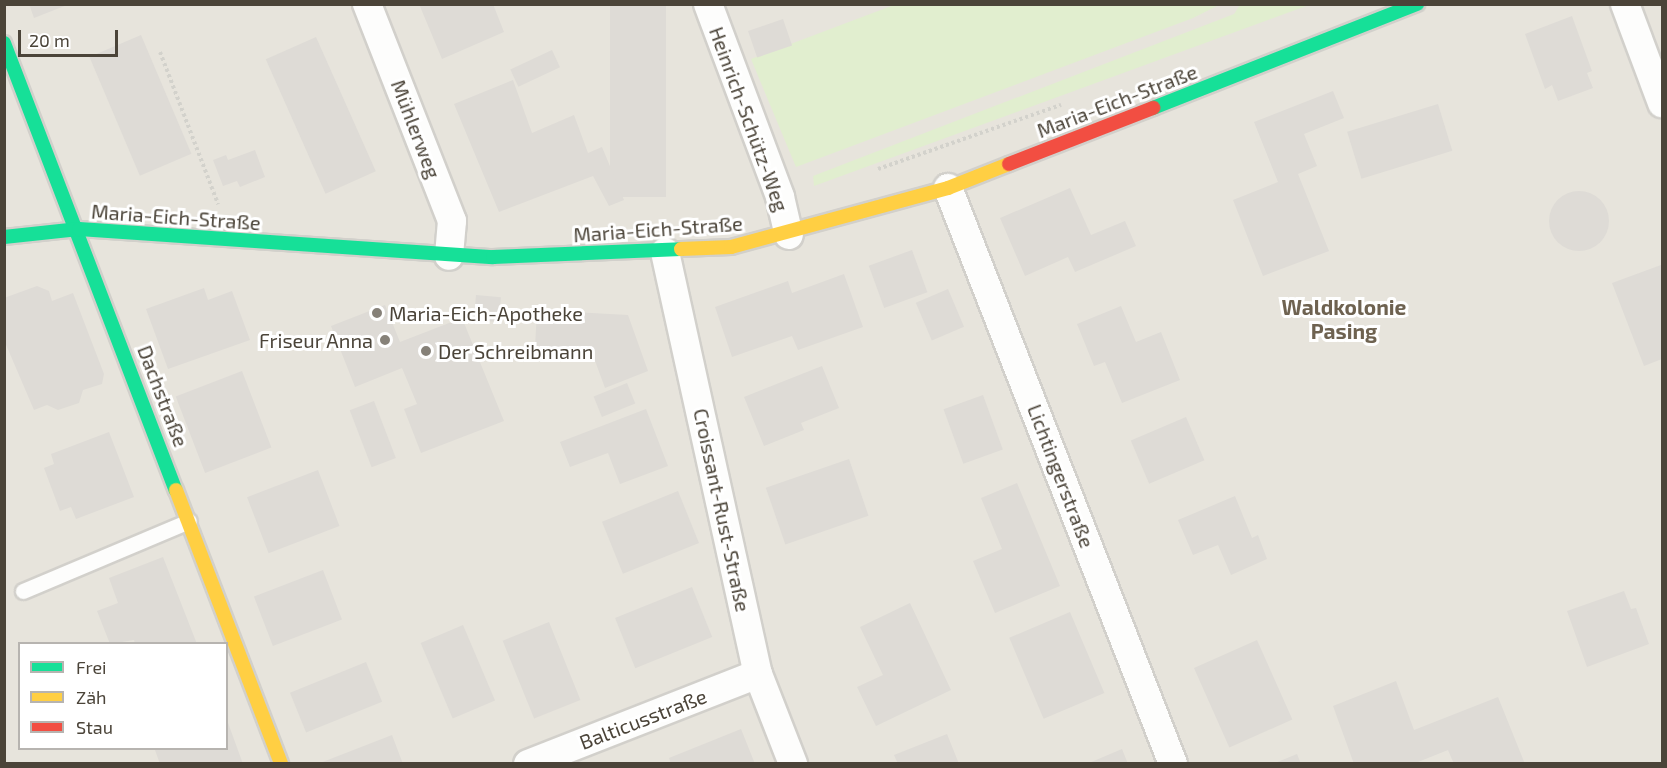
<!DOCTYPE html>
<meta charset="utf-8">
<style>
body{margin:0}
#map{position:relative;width:1667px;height:768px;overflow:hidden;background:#f4f2ee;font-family:"Exo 2",sans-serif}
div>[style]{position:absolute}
.residential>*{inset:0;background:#e7e4dc}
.green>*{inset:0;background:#e1eecf}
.building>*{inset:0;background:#dedbd6;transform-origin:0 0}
.round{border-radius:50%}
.path>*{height:4px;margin-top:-2px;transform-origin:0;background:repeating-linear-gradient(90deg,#d3d2cc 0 3px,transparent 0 6px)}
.roads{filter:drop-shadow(2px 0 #d2d0cb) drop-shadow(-2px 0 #d2d0cb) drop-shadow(0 2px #d2d0cb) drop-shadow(0 -2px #d2d0cb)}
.lane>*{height:15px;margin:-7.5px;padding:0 7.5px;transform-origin:7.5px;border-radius:7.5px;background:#fdfdfc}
.street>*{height:28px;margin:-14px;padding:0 14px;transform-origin:14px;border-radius:14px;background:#fdfdfc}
.fast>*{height:14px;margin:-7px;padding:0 7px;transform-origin:7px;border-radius:7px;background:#16e098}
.slow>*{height:14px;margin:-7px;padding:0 7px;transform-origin:7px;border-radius:7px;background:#ffcf43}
.jam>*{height:14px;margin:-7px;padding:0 7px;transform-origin:7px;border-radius:7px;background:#f24e42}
.dots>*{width:16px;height:16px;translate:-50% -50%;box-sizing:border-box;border:3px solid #fff;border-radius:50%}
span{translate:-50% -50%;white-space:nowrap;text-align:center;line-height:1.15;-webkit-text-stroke:6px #fff;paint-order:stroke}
.street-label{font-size:20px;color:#4b4439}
.poi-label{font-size:20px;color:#4b4439}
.left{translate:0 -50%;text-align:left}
.right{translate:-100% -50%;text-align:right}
.neighbourhood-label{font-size:21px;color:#6e6250;font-weight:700}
.frame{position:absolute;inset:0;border:6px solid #4b4439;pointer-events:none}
.legend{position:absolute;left:18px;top:642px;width:210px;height:108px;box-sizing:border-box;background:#fff;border:2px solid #b7b4b0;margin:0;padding:8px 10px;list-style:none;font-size:18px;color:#4b4439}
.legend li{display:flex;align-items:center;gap:12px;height:30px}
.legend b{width:30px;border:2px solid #b7b4b0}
.scale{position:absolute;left:18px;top:30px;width:100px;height:27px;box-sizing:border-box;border:3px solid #4b4439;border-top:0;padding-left:8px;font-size:18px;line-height:21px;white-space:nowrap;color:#4b4439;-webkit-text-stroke:4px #fff;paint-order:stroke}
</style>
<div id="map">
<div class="residential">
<i style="clip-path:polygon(evenodd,4px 5px,1662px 5px,1662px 763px,5px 763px,4px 5px,20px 644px,226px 644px,226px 748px,20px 748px,20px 644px)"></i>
</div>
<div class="green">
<i style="clip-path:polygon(894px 5px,1219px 5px,1193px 18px,796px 167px,751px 59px)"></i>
<i style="clip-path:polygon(1240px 5px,1309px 5px,814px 186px,813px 176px,1234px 14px)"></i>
</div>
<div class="building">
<i style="clip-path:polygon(29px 4px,67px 4px,67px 5px,34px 18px)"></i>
<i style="clip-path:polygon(419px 4px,493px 4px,504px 32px,442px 59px)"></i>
<i style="left:610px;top:4px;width:56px;height:193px"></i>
<i style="clip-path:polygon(1572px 16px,1592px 71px,1587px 73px,1593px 88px,1558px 101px,1552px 85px,1545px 89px,1525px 34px)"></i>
<i style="left:783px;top:19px;width:28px;height:37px;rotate:71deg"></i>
<i style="left:141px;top:35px;width:129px;height:56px;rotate:67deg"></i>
<i style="left:316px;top:37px;width:147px;height:55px;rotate:66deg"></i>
<i style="left:552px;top:50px;width:19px;height:46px;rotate:65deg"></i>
<i style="clip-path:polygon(513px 80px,532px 133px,574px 115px,588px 153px,602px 147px,624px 200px,609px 206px,593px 176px,499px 212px,454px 104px)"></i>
<i style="clip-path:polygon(1333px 91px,1344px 118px,1304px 134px,1317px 166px,1298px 174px,1329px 251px,1263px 276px,1233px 200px,1278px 182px,1254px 122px)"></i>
<i style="left:1438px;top:104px;width:49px;height:95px;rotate:73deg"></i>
<i style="clip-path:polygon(255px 150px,265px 177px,240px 187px,237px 181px,223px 186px,213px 160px,226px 155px,228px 160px)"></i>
<i style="clip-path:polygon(1070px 188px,1091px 235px,1125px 221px,1136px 246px,1075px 272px,1068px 257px,1025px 276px,1000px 218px)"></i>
<i class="round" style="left:1549px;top:191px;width:60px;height:60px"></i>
<i style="left:912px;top:250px;width:45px;height:46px;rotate:70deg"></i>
<i style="clip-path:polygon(1661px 265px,1662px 359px,1644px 366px,1612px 283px)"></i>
<i style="clip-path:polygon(844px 274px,863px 327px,798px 350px,792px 336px,732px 357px,715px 307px,788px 281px,792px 293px)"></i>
<i style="clip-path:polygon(37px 286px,49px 291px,52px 301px,73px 293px,104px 374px,102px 384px,83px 390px,79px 403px,58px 410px,47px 405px,34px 410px,4px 340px,4px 298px)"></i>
<i style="clip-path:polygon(204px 288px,208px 300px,232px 291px,250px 340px,168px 369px,146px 309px)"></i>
<i style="left:948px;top:289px;width:41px;height:35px;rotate:67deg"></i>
<i style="left:476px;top:295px;width:25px;height:25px;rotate:5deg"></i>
<i style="clip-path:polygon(385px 305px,400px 342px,462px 318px,504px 421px,421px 453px,404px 409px,417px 404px,402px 368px,355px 387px,331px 326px)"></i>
<i style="clip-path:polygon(1121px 306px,1136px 342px,1161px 332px,1180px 380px,1122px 403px,1105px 362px,1094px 366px,1077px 324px)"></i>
<i style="clip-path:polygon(537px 310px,628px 315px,648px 371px,605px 388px,591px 350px,535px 347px)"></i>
<i style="clip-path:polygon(822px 366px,839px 408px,801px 423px,804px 430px,764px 446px,744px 397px)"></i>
<i style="left:242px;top:371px;width:82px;height:71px;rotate:69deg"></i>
<i style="left:627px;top:383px;width:22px;height:36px;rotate:68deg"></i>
<i style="left:983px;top:395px;width:58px;height:42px;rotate:70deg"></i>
<i style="left:374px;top:401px;width:61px;height:26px;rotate:69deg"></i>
<i style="clip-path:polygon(646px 409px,668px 466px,620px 484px,608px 453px,570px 467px,560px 442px)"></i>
<i style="left:1186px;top:417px;width:47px;height:60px;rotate:67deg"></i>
<i style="clip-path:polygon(109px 432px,134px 497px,76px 519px,71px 507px,60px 511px,44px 468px,54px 464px,51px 454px)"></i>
<i style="left:849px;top:459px;width:60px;height:88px;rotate:71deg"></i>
<i style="left:318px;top:470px;width:60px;height:76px;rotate:69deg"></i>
<i style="clip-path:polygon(1017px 483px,1060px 586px,995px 613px,973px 561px,1002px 549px,981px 498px)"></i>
<i style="left:678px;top:491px;width:56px;height:82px;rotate:68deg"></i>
<i style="clip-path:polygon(1235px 496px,1252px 538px,1258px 535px,1267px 559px,1231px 575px,1218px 545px,1193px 555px,1178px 520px)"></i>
<i style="clip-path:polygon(163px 557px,197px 644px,135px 644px,134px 640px,110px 644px,97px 611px,118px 603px,109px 578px)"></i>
<i style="left:323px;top:570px;width:53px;height:74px;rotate:69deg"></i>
<i style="left:692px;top:587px;width:54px;height:83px;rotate:68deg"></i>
<i style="clip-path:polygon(1624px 591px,1631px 609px,1636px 608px,1649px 644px,1587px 667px,1567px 611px)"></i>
<i style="clip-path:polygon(910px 603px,951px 690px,876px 726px,857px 687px,883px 675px,860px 627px)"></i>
<i style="left:1070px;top:612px;width:88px;height:66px;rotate:67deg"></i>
<i style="left:549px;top:622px;width:84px;height:50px;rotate:68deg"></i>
<i style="left:463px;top:625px;width:82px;height:46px;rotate:67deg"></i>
<i style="left:1257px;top:640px;width:87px;height:69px;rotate:66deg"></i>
<i style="left:366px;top:662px;width:43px;height:82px;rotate:68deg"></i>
<i style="clip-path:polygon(1396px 681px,1414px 730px,1498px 697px,1525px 764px,1454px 764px,1448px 750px,1413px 764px,1354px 764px,1333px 706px)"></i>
<i style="clip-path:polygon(227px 720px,243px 764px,160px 764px,155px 750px,159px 748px,226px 748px)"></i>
<i style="clip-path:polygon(741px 729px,755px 764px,671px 764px,669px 758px)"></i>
<i style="clip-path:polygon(947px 734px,959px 764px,898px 764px,894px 755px)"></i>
<i style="clip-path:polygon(392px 735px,403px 764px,320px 764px,320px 763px)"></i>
<i style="clip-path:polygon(1122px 749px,1128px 764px,1089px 764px,1089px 763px)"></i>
<i style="clip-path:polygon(1297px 754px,1301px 764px,1275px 764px,1275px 763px)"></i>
</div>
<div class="path">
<i style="left:160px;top:52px;width:163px;rotate:69.1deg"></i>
<i style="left:878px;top:169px;width:194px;rotate:-19.3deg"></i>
</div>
<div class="roads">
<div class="lane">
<i style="left:23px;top:591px;width:180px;rotate:-22.9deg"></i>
</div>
<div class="street">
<i style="left:367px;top:4px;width:233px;rotate:68.6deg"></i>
<i style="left:452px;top:221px;width:35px;rotate:95deg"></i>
<i style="left:708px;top:4px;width:206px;rotate:69.5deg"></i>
<i style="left:780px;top:197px;width:39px;rotate:77deg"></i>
<i style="left:1625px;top:4px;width:106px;rotate:69.5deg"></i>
<i style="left:948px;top:188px;width:618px;rotate:68.66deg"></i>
<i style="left:665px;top:252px;width:432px;rotate:77.6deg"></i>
<i style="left:758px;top:674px;width:97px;rotate:68.7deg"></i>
<i style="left:528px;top:764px;width:247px;rotate:-21.4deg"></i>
</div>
<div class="fast">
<i style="left:4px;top:43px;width:479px;rotate:69deg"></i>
<i style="left:1153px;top:108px;width:284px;rotate:-21.5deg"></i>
<i style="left:4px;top:237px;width:75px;rotate:-6.1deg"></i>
<i style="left:79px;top:229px;width:415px;rotate:3.9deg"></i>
<i style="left:493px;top:257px;width:188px;rotate:-2.4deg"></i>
</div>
<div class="slow">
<i style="left:681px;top:249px;width:50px;rotate:-2.3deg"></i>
<i style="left:731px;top:247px;width:225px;rotate:-15.2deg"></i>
<i style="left:948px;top:188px;width:66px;rotate:-21.5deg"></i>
<i style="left:176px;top:490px;width:293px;rotate:69deg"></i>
</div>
<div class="jam">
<i style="left:1009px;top:164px;width:155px;rotate:-21.3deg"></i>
</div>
</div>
<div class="dots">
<i style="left:377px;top:313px;background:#868178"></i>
<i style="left:385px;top:340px;background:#868178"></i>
<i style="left:426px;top:351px;background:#868178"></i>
</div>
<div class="street-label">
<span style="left:1117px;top:101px;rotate:-21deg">Maria-Eich-Straße</span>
<span style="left:749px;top:119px;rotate:70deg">Heinrich-Schütz-Weg</span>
<span style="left:416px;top:129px;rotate:69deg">Mühlerweg</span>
<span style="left:176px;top:217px;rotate:4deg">Maria-Eich-Straße</span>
<span style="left:658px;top:229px;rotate:-4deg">Maria-Eich-Straße</span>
<span style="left:163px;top:396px;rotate:69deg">Dachstraße</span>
<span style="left:1061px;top:476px;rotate:69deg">Lichtingerstraße</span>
<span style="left:722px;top:510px;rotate:78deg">Croissant-Rust-Straße</span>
<span style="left:643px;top:719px;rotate:-21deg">Balticusstraße</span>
</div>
<div class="poi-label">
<span class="left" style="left:389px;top:313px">Maria-Eich-Apotheke</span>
<span class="right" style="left:373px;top:340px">Friseur Anna</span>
<span class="left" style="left:438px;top:351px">Der Schreibmann</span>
</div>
<div class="neighbourhood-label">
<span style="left:1344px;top:319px">Waldkolonie<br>Pasing</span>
</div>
<div class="frame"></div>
<ul class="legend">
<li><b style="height:8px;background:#16e098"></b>Frei</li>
<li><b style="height:8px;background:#ffcf43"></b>Zäh</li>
<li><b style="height:8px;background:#f24e42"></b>Stau</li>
</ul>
<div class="scale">20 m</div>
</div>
